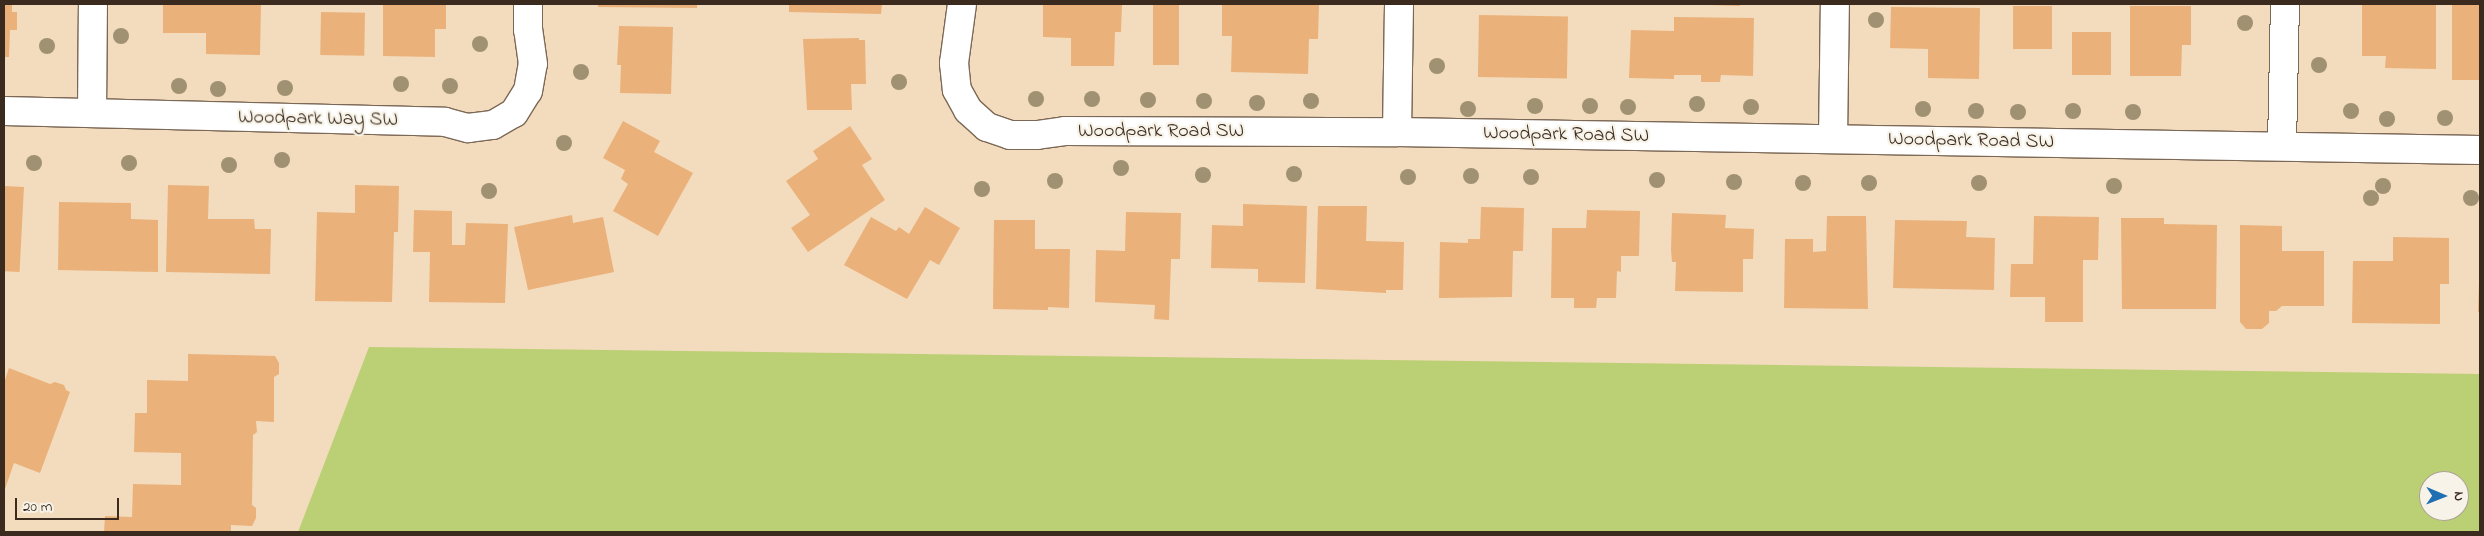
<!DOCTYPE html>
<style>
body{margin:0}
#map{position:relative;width:2484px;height:536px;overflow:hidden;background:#f3dbbd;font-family:"Indie Flower",sans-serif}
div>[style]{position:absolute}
.green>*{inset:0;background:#bbd074}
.building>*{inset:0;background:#eab27a;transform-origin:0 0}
.roads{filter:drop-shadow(1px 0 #7b6856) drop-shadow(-1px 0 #7b6856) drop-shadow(0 1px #7b6856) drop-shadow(0 -1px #7b6856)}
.street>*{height:28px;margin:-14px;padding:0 14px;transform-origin:14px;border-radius:14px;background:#fff}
.trees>*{width:16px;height:16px;margin:-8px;border-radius:50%;background:#9f9172}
span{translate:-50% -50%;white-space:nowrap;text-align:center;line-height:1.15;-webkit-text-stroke:4.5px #f7f3e8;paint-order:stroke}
.street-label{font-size:20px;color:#3b2a1e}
.frame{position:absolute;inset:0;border:5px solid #3b2a1e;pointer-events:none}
.north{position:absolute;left:2419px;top:471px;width:50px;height:50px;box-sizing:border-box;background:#f7f3e8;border:1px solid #aca397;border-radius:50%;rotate:91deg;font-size:14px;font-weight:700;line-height:20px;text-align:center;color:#3b2a1e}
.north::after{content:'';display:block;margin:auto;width:18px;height:22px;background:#1f6fb2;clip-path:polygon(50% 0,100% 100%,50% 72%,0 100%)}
.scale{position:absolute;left:15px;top:498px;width:104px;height:22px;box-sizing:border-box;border:2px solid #3b2a1e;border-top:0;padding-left:6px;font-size:15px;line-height:18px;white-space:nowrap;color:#3b2a1e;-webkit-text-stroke:4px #f7f3e8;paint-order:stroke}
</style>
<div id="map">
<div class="green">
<i style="clip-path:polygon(evenodd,369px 347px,2480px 374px,2480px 532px,298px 532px,369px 347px,2429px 481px,2459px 481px,2459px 511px,2429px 511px,2429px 481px)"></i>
</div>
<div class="building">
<i style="clip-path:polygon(4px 4px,12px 4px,12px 12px,17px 12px,17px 30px,10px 30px,9px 57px,4px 57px)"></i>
<i style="clip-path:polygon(163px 4px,261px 4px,260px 55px,206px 54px,206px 33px,163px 33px)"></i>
<i style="clip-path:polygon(383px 4px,446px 4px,446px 29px,435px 29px,435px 57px,383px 56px)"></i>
<i style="clip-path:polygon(598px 4px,697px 4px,697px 8px,598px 7px)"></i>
<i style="clip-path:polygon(789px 4px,882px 4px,881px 14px,789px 12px)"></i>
<i style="clip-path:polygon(1043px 4px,1122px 4px,1121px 32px,1115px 32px,1114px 66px,1071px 66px,1071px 38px,1043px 37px)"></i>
<i style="left:1153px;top:4px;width:26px;height:61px"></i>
<i style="clip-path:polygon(1222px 4px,1319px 4px,1318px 39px,1309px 39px,1308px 74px,1231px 72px,1232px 36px,1222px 36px)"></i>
<i style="clip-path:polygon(1709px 4px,1740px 4px,1740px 6px,1709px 5px)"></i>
<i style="clip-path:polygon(2362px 4px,2436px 4px,2436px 69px,2385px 68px,2386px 56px,2362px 56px)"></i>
<i style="left:2452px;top:4px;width:28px;height:76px"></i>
<i style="left:2013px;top:6px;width:39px;height:43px"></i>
<i style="clip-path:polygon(2130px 6px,2191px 6px,2191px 45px,2182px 45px,2181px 76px,2130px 76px)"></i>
<i style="clip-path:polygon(1891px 7px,1980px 8px,1979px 79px,1928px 78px,1928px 49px,1890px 48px)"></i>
<i style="left:321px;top:12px;width:44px;height:43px;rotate:1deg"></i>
<i style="left:1479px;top:15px;width:89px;height:62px;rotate:1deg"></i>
<i style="clip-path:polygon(1674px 17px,1754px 18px,1753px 76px,1721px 75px,1720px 82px,1701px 82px,1701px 75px,1674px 75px,1674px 79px,1629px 78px,1631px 30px,1674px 31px)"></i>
<i style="clip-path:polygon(619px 26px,673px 27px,671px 94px,620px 93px,621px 65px,617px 65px)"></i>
<i style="left:2072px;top:32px;width:39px;height:43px"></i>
<i style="clip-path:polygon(859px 38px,859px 40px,865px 40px,866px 84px,851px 84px,852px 110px,807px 110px,803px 39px)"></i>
<i style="clip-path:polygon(623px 121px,660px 141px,654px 152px,693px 173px,658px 236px,613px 211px,628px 184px,621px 179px,625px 170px,603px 158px)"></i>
<i style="clip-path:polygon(850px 126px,872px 159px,862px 165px,885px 200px,808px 252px,791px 228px,810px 215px,786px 181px,818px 159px,813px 151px)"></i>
<i style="clip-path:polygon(168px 185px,209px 186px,208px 219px,254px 219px,255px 229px,271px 229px,270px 274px,166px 272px)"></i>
<i style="clip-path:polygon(355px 185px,399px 186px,398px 232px,394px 232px,392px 302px,315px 301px,317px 212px,355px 213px)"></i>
<i style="left:4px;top:186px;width:20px;height:85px;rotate:3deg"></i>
<i style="clip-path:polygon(59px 202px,131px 203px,131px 219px,158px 220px,158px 272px,58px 270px)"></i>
<i style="clip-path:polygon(1243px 204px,1307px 206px,1305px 283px,1258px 282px,1258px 269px,1211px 268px,1212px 225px,1243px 226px)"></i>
<i style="clip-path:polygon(1318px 206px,1367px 206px,1366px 241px,1404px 242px,1403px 290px,1386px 290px,1386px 293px,1316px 289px)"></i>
<i style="clip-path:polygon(925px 207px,960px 228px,939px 265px,930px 260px,907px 299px,844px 265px,871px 217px,896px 231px,899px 227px,909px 234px)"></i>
<i style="clip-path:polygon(1481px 207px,1524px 208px,1523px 251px,1513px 251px,1512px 297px,1439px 298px,1440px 242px,1468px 243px,1468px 239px,1480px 239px)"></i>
<i style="clip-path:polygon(414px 210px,452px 211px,452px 245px,465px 245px,466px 223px,508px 224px,505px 303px,429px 302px,430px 252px,413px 252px)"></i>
<i style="clip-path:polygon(1587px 210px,1640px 211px,1639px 256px,1621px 256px,1621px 272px,1617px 271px,1616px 298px,1597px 298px,1596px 308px,1574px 308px,1574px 298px,1551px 298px,1552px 228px,1586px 228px)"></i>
<i style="clip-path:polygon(1126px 212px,1181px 213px,1180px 259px,1171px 259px,1169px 320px,1154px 319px,1155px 305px,1095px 302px,1096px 250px,1125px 251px)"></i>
<i style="clip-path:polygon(1672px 213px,1726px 215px,1725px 228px,1754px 229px,1753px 259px,1743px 259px,1743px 292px,1675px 291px,1676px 262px,1672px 262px,1671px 250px)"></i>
<i style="clip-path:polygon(572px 215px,573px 223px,603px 217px,614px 272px,528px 290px,514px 227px)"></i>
<i style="clip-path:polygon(1827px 216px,1866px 216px,1868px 309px,1784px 308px,1785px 239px,1813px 239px,1813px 252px,1826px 251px)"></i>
<i style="clip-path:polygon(2034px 216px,2099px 217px,2098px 260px,2083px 260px,2083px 322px,2045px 322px,2045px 297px,2010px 297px,2011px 264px,2033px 264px)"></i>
<i style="clip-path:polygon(2121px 218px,2164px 218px,2164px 224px,2217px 225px,2216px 309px,2122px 309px)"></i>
<i style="clip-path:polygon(994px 220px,1035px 220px,1035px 249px,1070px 249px,1069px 308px,1048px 307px,1048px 310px,993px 309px)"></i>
<i style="clip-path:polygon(1895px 220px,1967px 221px,1966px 237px,1995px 238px,1994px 290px,1893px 288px)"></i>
<i style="clip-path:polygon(2240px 225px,2282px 226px,2282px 251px,2324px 251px,2324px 306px,2282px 306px,2276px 311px,2269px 311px,2269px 323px,2262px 329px,2246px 329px,2240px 322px)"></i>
<i style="clip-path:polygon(2393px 237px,2449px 238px,2449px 284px,2440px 284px,2440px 324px,2352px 323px,2353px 261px,2393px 261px)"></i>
<i style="clip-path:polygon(2479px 283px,2480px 283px,2480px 312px,2478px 312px)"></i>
<i style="clip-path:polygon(188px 354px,275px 356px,279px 363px,279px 374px,274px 377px,274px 422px,256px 421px,257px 432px,253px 435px,252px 505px,256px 508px,256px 518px,252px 526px,231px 525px,231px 532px,104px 532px,105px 516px,132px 517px,133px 484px,181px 485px,181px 453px,134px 452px,135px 413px,147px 413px,147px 380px,188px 381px)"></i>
<i style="clip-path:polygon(9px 368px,50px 384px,55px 382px,64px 385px,66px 390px,70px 392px,40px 473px,14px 463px,4px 492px,4px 383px)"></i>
</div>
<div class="roads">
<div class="street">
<i style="left:962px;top:4px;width:60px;rotate:97.7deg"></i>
<i style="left:954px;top:63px;width:27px;rotate:84deg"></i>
<i style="left:957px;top:90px;width:23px;rotate:61deg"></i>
<i style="left:968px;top:110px;width:25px;rotate:42deg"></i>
<i style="left:987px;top:127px;width:24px;rotate:19deg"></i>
<i style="left:1010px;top:135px;width:27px"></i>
<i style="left:1037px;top:135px;width:28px;rotate:-8deg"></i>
<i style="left:1065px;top:131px;width:332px;rotate:0.2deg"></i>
<i style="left:1397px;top:132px;width:1083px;rotate:0.95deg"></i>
<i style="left:4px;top:111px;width:441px;rotate:1.4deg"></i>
<i style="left:445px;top:122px;width:24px;rotate:15deg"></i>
<i style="left:468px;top:128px;width:25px;rotate:-7deg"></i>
<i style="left:493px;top:125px;width:24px;rotate:-30deg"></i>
<i style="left:514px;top:113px;width:26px;rotate:-58deg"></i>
<i style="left:528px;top:91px;width:27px;rotate:-80deg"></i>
<i style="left:533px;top:64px;width:34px;rotate:-98deg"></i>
<i style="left:528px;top:30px;width:26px;rotate:-90deg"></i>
<i style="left:92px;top:113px;width:109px;rotate:-89.5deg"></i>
<i style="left:1397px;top:132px;width:128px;rotate:-89.1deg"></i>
<i style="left:1833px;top:139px;width:135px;rotate:-89.2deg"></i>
<i style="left:2282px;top:145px;width:141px;rotate:-88.8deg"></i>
</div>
</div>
<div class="trees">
<i style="left:1876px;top:20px"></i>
<i style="left:2245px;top:23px"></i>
<i style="left:121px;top:36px"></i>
<i style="left:480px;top:44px"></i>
<i style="left:47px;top:46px"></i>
<i style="left:2319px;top:65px"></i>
<i style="left:1437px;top:66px"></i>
<i style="left:581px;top:72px"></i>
<i style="left:899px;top:82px"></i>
<i style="left:401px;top:84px"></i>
<i style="left:179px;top:86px"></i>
<i style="left:450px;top:86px"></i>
<i style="left:285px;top:88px"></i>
<i style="left:218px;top:89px"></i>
<i style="left:1036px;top:99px"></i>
<i style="left:1092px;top:99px"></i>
<i style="left:1148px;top:100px"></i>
<i style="left:1204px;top:101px"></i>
<i style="left:1311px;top:101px"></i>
<i style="left:1257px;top:103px"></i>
<i style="left:1697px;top:104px"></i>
<i style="left:1535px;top:106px"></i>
<i style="left:1590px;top:106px"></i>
<i style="left:1628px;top:107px"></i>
<i style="left:1751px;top:107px"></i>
<i style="left:1468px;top:109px"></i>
<i style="left:1923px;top:109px"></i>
<i style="left:1976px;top:111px"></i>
<i style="left:2073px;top:111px"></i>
<i style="left:2351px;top:111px"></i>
<i style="left:2018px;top:112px"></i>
<i style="left:2133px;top:112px"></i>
<i style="left:2445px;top:118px"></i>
<i style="left:2387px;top:119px"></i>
<i style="left:564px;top:143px"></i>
<i style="left:282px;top:160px"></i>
<i style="left:34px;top:163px"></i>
<i style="left:129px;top:163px"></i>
<i style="left:229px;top:165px"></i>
<i style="left:1121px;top:168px"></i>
<i style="left:1294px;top:174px"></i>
<i style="left:1203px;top:175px"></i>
<i style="left:1471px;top:176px"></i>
<i style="left:1408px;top:177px"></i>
<i style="left:1531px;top:177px"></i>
<i style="left:1657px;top:180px"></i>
<i style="left:1055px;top:181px"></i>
<i style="left:1734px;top:182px"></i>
<i style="left:1803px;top:183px"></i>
<i style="left:1869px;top:183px"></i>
<i style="left:1979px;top:183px"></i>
<i style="left:2114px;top:186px"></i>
<i style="left:2383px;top:186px"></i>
<i style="left:982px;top:189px"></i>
<i style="left:489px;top:191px"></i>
<i style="left:2371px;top:198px"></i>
<i style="left:2471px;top:198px"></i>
</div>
<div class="street-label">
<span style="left:318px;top:119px;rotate:1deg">Woodpark Way SW</span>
<span style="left:1161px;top:131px">Woodpark Road SW</span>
<span style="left:1566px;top:135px;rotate:1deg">Woodpark Road SW</span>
<span style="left:1971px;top:141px;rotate:1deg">Woodpark Road SW</span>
</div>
<div class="frame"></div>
<div class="north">N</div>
<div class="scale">20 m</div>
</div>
